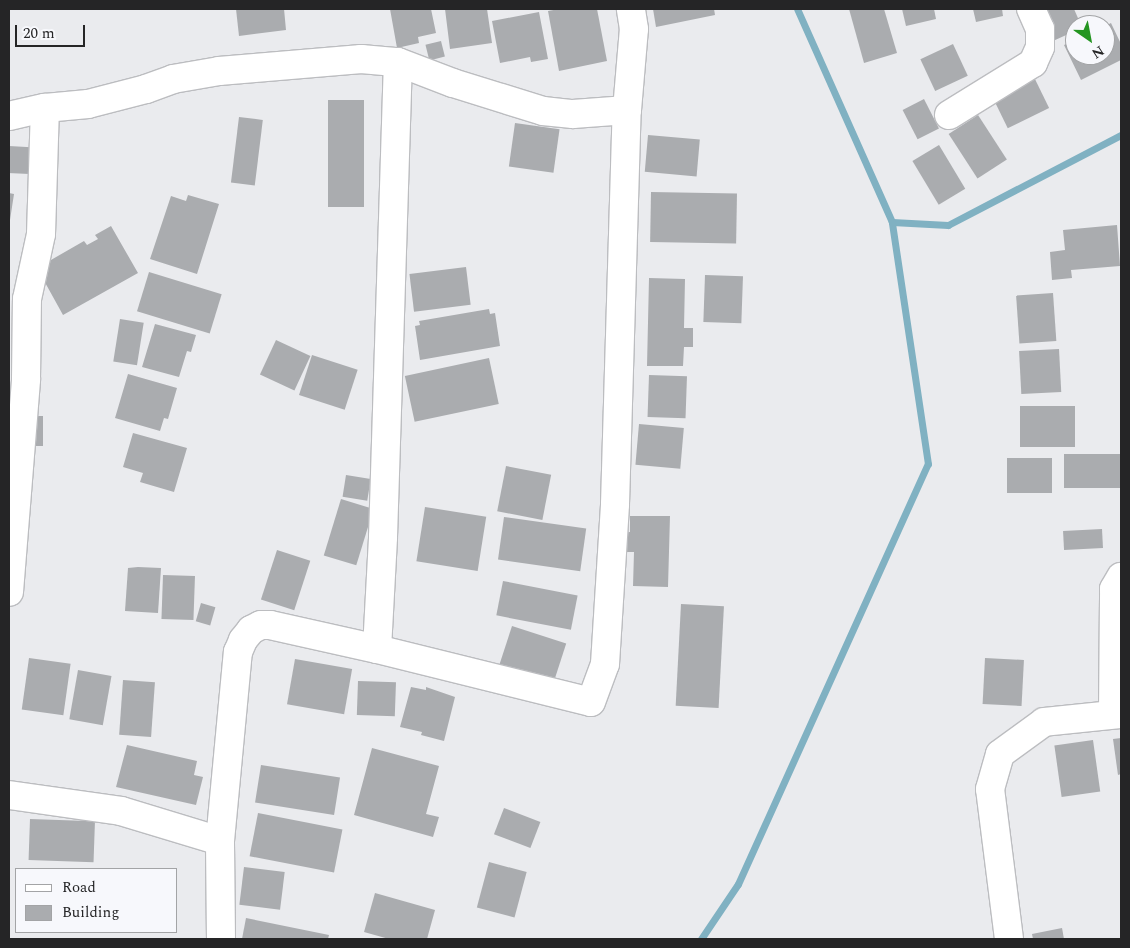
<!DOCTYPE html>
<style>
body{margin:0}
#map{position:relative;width:1130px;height:948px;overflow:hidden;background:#eaebee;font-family:Spectral,serif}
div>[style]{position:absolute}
.stream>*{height:7px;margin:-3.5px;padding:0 3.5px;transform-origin:3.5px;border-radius:3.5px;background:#80b1c2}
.building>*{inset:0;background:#aaacaf;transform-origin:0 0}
.roads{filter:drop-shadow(1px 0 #bcbdc0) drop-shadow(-1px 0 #bcbdc0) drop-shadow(0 1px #bcbdc0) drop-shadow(0 -1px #bcbdc0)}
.minor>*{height:28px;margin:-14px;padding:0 14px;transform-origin:14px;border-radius:14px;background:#fff}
span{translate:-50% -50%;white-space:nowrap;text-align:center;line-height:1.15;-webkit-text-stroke:4.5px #f7f8fc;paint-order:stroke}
.frame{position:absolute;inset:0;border:10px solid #252526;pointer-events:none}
.legend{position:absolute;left:15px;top:868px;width:162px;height:65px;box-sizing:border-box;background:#f7f8fc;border:1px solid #a3a4a6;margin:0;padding:6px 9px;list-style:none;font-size:15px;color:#252526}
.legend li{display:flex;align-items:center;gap:10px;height:25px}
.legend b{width:25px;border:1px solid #a3a4a6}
.north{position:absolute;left:1065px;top:15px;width:50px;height:50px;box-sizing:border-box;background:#f7f8fc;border:1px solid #a3a4a6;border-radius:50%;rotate:147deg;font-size:14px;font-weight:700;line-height:20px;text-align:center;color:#252526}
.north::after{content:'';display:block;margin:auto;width:18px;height:22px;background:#249521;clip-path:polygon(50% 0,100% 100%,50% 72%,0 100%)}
.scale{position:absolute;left:15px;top:25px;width:70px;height:22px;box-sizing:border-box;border:2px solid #252526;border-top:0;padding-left:6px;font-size:15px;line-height:18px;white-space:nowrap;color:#252526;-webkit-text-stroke:4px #f7f8fc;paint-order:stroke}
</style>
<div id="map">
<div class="stream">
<i style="left:892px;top:222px;width:56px;rotate:3.1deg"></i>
<i style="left:948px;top:225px;width:195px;rotate:-27.5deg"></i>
<i style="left:701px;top:939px;width:66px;rotate:-56.1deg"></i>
<i style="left:738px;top:884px;width:461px;rotate:-65.7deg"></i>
<i style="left:928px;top:464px;width:245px;rotate:-98.5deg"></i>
<i style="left:892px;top:222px;width:233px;rotate:-114deg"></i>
</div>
<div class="building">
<i style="clip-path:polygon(236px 9px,284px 9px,286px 30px,239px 36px)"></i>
<i style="clip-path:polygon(390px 9px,431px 9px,436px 33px,418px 37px,419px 43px,397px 48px)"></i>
<i style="clip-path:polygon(445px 9px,487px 9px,492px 43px,450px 49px)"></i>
<i style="clip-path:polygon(559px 9px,597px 9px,607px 61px,559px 71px,548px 11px)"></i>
<i style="clip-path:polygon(653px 9px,714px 9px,715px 15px,656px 27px)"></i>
<i style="clip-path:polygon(849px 9px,884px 9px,897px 53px,864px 63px)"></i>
<i style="clip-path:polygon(902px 9px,934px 9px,936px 19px,906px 26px)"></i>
<i style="clip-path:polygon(973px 9px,1002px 9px,1003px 16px,976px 22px)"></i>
<i style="clip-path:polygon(1040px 9px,1074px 9px,1081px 25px,1075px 25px,1075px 31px,1053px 41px)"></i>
<i style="clip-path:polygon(539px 12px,548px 59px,531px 62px,530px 57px,500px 63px,492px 21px)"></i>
<i style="clip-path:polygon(1111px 23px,1121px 44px,1121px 60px,1081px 80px,1064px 45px,1075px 40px,1075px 55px,1105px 55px,1105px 26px)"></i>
<i style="left:441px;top:41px;width:16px;height:16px;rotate:76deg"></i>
<i style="left:953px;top:44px;width:35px;height:36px;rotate:65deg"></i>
<i style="left:1032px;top:73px;width:39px;height:46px;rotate:64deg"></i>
<i style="left:924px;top:99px;width:33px;height:24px;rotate:63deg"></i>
<i style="left:328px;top:100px;width:36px;height:107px"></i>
<i style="left:978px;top:115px;width:53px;height:35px;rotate:57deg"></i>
<i style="left:239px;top:117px;width:24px;height:66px;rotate:7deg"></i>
<i style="left:515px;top:123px;width:45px;height:44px;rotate:8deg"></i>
<i style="left:648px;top:135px;width:52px;height:37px;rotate:5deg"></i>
<i style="left:939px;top:145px;width:51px;height:31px;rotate:59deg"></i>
<i style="left:9px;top:146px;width:22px;height:27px;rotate:3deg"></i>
<i style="left:651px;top:192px;width:86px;height:50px;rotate:1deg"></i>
<i style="clip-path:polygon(9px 193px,14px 194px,10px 220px,9px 220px)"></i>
<i style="clip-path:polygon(188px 195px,219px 204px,197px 274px,150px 259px,171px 196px,186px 201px)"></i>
<i style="clip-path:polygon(1117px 225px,1120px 266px,1071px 270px,1072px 278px,1052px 280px,1050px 252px,1065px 250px,1063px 230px)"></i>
<i style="clip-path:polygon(111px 226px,138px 273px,63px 315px,37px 268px,84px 241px,87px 245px,98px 239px,95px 235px)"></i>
<i style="left:466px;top:267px;width:38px;height:57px;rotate:83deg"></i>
<i style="left:149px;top:272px;width:76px;height:41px;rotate:17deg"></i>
<i style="left:705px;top:275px;width:38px;height:47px;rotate:2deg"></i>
<i style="clip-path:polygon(649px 278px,685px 279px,684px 328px,693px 328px,693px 347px,684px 347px,683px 366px,647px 366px)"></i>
<i style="left:1053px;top:293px;width:48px;height:37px;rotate:86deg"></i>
<i style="clip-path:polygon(489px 309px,490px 314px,495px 313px,500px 346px,420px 360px,415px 326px,420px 325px,419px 321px)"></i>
<i style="left:120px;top:319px;width:24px;height:43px;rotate:9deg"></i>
<i style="clip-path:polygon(155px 324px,196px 335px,191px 352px,187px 351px,179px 377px,142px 367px)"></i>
<i style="left:276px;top:340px;width:38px;height:38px;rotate:25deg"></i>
<i style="left:1059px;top:349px;width:43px;height:40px;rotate:87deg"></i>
<i style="left:312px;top:355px;width:48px;height:42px;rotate:18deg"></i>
<i style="left:489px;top:358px;width:47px;height:86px;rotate:78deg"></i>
<i style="clip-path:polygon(128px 374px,177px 388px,168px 419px,164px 418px,160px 431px,115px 418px)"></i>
<i style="left:649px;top:375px;width:38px;height:42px;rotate:2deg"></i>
<i style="left:1020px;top:406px;width:55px;height:41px"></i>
<i style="left:29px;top:416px;width:14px;height:30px"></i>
<i style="left:639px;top:424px;width:45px;height:41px;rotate:5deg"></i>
<i style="clip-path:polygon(133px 433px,187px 448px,174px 492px,140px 482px,143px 473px,123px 467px)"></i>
<i style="left:1121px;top:454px;width:34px;height:57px;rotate:90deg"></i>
<i style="left:1007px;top:458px;width:45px;height:35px"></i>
<i style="left:506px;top:466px;width:46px;height:46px;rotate:11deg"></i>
<i style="left:346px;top:475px;width:25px;height:22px;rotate:9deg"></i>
<i style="left:341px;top:499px;width:34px;height:59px;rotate:17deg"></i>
<i style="left:425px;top:507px;width:62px;height:55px;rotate:9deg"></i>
<i style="clip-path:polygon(630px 516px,670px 516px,668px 587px,633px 586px,634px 552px,619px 552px,620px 533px,630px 532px)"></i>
<i style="left:504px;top:517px;width:83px;height:43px;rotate:8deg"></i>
<i style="left:1102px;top:529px;width:19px;height:39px;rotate:87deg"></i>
<i style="left:277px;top:550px;width:35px;height:52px;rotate:18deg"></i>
<i style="clip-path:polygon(138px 567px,161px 568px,158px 613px,125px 611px,128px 568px)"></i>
<i style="left:163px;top:575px;width:32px;height:44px;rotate:2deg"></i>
<i style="left:503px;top:581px;width:76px;height:35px;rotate:11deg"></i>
<i style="left:201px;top:603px;width:15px;height:19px;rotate:16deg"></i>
<i style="left:681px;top:604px;width:43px;height:102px;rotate:3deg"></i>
<i style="left:512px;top:626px;width:57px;height:44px;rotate:18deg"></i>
<i style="left:29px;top:658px;width:42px;height:52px;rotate:8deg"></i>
<i style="left:985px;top:658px;width:39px;height:46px;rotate:3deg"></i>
<i style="left:295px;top:659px;width:58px;height:46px;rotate:10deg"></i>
<i style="left:78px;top:670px;width:34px;height:50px;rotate:10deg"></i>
<i style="left:123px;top:680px;width:32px;height:55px;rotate:4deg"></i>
<i style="left:358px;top:681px;width:38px;height:34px;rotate:2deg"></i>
<i style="clip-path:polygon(411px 687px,426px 690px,426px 687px,455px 697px,444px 741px,421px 735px,422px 732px,400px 727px)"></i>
<i style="clip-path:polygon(1121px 738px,1121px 774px,1118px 775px,1113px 739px)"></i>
<i style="left:1093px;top:740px;width:52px;height:39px;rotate:82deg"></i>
<i style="clip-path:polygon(127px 745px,197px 761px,194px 775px,203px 777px,196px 805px,116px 787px)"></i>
<i style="clip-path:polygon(372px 748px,439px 766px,426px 814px,439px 817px,433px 837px,354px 815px)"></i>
<i style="left:261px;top:765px;width:80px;height:38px;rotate:9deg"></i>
<i style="left:504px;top:808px;width:39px;height:28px;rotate:21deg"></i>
<i style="left:258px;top:813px;width:86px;height:44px;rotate:11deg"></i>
<i style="left:30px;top:819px;width:65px;height:41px;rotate:2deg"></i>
<i style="left:489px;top:862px;width:39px;height:47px;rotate:15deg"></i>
<i style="left:244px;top:867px;width:41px;height:38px;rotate:7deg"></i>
<i style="clip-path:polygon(375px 893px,435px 910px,427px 939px,389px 939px,364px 932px)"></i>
<i style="clip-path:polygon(246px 918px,329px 935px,328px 939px,242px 939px)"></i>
<i style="clip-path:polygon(1062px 928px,1064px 939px,1033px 939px,1032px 934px)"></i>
</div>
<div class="roads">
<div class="minor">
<i style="left:949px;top:115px;width:99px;rotate:-31.8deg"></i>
<i style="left:1033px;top:63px;width:17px;rotate:-66deg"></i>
<i style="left:1040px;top:47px;width:18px;rotate:-90deg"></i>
<i style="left:1040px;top:29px;width:22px;rotate:-114deg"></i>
<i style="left:9px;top:116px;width:37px;rotate:-13deg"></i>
<i style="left:45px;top:108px;width:43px;rotate:-5.3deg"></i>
<i style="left:88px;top:104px;width:60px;rotate:-14.5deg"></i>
<i style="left:146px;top:89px;width:29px;rotate:-20deg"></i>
<i style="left:173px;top:79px;width:47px;rotate:-9.9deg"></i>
<i style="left:219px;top:71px;width:143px;rotate:-4.8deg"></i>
<i style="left:361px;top:59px;width:37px;rotate:5deg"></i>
<i style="left:398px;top:62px;width:59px;rotate:20.9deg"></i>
<i style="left:453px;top:83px;width:94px;rotate:17.3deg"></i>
<i style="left:543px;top:111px;width:30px;rotate:6deg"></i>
<i style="left:573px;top:114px;width:54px;rotate:-4.2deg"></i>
<i style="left:9px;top:592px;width:214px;rotate:-85.4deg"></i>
<i style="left:26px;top:379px;width:80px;rotate:-89.3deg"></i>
<i style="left:27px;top:299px;width:66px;rotate:-77.8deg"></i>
<i style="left:41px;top:234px;width:126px;rotate:-88.2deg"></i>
<i style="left:377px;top:649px;width:112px;rotate:-86.9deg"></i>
<i style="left:383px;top:537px;width:475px;rotate:-88.2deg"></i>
<i style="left:1113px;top:713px;width:124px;rotate:-89.5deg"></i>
<i style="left:1114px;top:589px;width:14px;rotate:-60deg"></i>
<i style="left:9px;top:795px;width:113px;rotate:8.1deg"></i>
<i style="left:121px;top:811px;width:103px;rotate:16.9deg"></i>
<i style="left:221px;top:939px;width:98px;rotate:-90.6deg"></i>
<i style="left:220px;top:841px;width:190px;rotate:-84.6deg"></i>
<i style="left:238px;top:652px;width:13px;rotate:-67deg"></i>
<i style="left:243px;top:640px;width:13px;rotate:-51deg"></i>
<i style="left:251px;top:630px;width:11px;rotate:-27deg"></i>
<i style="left:261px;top:625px;width:9px"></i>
<i style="left:270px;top:625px;width:110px;rotate:12.6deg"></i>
<i style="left:377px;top:649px;width:220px;rotate:13.9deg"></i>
<i style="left:591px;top:702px;width:40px;rotate:-69.8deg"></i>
<i style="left:605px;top:664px;width:160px;rotate:-86.4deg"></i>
<i style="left:615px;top:504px;width:394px;rotate:-88.3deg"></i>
<i style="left:627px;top:110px;width:81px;rotate:-85.1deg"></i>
<i style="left:634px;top:29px;width:20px;rotate:-99deg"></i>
<i style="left:1009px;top:939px;width:151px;rotate:-97.2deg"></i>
<i style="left:990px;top:789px;width:36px;rotate:-74deg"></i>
<i style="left:1000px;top:754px;width:54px;rotate:-36deg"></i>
<i style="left:1044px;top:722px;width:77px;rotate:-5.9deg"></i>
</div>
</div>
<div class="frame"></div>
<ul class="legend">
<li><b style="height:6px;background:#fff"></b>Road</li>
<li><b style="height:14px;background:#aaacaf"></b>Building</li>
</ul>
<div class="north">N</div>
<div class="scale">20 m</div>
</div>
